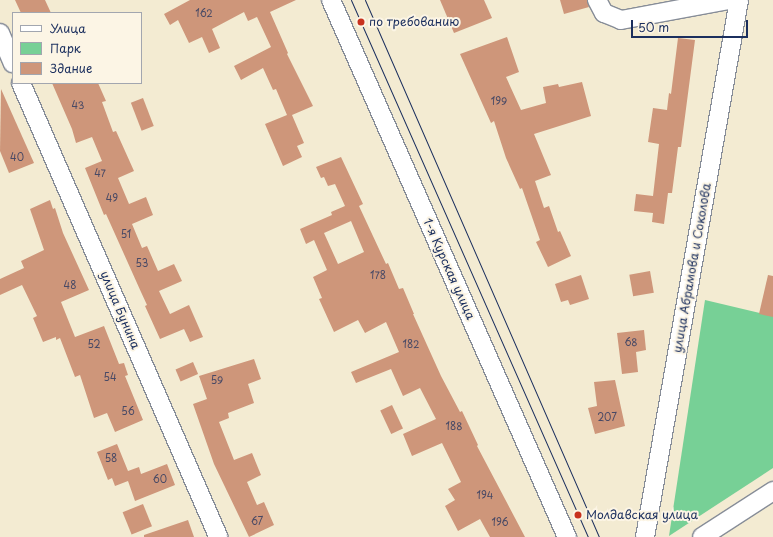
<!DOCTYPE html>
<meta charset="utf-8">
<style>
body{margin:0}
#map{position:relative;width:773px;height:537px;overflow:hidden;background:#f3ebd2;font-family:"Playpen Sans",sans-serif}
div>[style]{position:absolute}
.green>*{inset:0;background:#77d096}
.building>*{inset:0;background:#ce967a;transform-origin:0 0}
.roads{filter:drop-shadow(1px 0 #878d98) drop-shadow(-1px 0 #878d98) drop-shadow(0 1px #878d98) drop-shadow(0 -1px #878d98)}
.minor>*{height:18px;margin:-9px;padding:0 9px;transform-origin:9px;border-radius:9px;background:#fff}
.tram>*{height:1px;margin:-0.5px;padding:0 0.5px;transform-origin:0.5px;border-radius:0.5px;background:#1b2f5e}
.dots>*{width:11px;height:11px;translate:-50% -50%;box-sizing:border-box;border:2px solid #fcf5e5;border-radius:50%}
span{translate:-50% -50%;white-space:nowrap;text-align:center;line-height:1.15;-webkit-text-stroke:4px #fcf5e5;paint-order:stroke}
.number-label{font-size:10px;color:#484965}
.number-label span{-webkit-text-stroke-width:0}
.poi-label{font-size:12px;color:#1b2f5e}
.left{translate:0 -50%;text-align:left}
.street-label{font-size:12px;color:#1b2f5e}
.legend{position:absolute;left:12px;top:12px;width:130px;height:72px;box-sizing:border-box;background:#fcf5e5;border:1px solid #a2a6af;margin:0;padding:5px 7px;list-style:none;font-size:12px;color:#1b2f5e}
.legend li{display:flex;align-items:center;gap:8px;height:20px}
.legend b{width:20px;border:1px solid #a2a6af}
.scale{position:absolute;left:631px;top:20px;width:117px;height:18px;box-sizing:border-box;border:2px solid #1b2f5e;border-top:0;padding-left:5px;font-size:12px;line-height:14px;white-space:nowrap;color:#1b2f5e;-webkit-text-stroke:3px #fcf5e5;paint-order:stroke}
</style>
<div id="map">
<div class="green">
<i style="clip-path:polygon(705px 300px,773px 316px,773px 468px,669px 536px)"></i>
</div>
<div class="building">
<i style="clip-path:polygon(15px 0,45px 0,51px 13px,21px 13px)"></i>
<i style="clip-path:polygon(190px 0,296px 0,270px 12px,288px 53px,287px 54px,313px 106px,292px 115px,304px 143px,297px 146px,302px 157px,283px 166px,265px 124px,287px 115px,276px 89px,273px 90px,263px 68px,241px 80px,234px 66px,271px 47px,257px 17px,248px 21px,244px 12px,212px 29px,220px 48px,209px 53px,202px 37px,189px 43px,178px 20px,170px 25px,164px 14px)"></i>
<i style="clip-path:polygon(440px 0,484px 0,492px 18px,454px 33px)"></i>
<i style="clip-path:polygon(560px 0,587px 0,589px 7px,564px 14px)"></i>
<i style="clip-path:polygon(507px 37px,519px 72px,506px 77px,521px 110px,546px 103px,543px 87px,558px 84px,559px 87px,582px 82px,591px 116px,534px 134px,551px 175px,535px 181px,544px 208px,549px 206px,558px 232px,560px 231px,571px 256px,548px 267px,536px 242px,540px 240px,522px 188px,520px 189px,506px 158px,494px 121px,491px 123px,460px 54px)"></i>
<i style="clip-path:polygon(678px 38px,695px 40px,681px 147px,678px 147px,672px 193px,668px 193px,664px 224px,652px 222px,653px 213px,634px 211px,636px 194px,653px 196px,659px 144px,648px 142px,653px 108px,667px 110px,669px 93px,671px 94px)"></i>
<i style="clip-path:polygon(52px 83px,98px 83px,106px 101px,102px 102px,113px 132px,116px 131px,134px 171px,118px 178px,129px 204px,146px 197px,153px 215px,132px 224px,142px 248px,147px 246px,158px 271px,174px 264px,182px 281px,159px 291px,170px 314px,189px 305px,203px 337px,190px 342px,184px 329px,160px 339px,145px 306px,147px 305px,141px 292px,106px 214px,104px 215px,85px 168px,102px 161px,92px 137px,76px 143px,72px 129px)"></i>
<i style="clip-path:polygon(1px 89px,34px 163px,9px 173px,0 151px)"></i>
<i style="left:143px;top:98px;width:30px;height:13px;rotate:69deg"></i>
<i style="clip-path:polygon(evenodd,341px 157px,363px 204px,359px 206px,386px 264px,388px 263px,399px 289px,403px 288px,414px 314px,413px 314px,441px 376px,460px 412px,462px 411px,478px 445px,477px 446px,525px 537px,490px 537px,480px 519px,458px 531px,445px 506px,455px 500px,448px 489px,461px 482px,442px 443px,412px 456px,403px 434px,436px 419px,420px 388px,403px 396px,391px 369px,356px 383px,351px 372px,399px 352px,386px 322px,365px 333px,358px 320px,334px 332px,319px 299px,322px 298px,313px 277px,327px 270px,314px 240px,306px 244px,300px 229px,332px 215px,331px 212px,345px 206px,335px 184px,328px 186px,324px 177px,321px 178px,316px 167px,341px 157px,351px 221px,364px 252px,338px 264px,324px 233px,351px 221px)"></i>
<i style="clip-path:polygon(50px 200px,53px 209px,55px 208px,63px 233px,89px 290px,61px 302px,75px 337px,104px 326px,119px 364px,124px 363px,128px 375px,125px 376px,143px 420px,115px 432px,107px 413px,94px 418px,80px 375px,75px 377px,60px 338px,56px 340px,56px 337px,43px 342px,33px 318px,37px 316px,22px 285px,0 295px,0 279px,24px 268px,21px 261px,44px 250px,30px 209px)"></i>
<i style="left:650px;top:271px;width:22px;height:21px;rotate:80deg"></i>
<i style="clip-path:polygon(581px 275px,589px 299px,570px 305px,568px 300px,561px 302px,555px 284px)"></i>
<i style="clip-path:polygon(768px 275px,773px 276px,773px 317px,759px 314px)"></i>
<i style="clip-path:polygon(644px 330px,646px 350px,636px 352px,638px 372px,622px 374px,617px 333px)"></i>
<i style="clip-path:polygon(254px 359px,261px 379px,248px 384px,254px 403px,228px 413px,229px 418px,219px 422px,234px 460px,252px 453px,261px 475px,247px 482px,257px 505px,264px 502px,274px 525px,249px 537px,214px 464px,193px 404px,207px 399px,199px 376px)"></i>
<i style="left:193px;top:362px;width:13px;height:19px;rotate:67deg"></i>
<i style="clip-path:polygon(615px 380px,625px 426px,595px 434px,588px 408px,597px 406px,594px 382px)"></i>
<i style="left:392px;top:405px;width:26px;height:13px;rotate:65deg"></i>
<i style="clip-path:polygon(117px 444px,128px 471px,139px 467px,141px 474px,167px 464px,175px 485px,135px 501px,128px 481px,115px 486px,112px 478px,108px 480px,97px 452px)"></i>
<i style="left:143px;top:504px;width:24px;height:22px;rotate:68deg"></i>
<i style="clip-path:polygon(188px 520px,194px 537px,144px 537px,144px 535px)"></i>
</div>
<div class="roads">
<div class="minor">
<i style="left:331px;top:0;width:587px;rotate:66.28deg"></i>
<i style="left:597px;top:0;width:15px;rotate:62deg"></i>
<i style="left:604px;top:13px;width:18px;rotate:22deg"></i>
<i style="left:621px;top:20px;width:110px;rotate:-10.5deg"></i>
<i style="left:0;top:33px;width:33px;rotate:67deg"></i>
<i style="left:21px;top:83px;width:495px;rotate:66.5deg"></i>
<i style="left:645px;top:537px;width:545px;rotate:-80.07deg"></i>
<i style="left:702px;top:537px;width:85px;rotate:-32.9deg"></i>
</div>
</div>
<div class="tram">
<i style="left:351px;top:0;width:587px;rotate:66.19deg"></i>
<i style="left:365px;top:0;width:586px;rotate:66.45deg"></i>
</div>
<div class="dots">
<i style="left:361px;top:22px;background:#c8321e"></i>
<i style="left:578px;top:515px;background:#c8321e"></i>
</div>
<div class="number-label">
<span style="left:204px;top:13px">162</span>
<span style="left:499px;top:101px">199</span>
<span style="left:78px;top:105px">43</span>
<span style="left:17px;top:157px">40</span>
<span style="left:100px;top:173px">47</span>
<span style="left:112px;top:198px">49</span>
<span style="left:126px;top:234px">51</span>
<span style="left:142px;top:263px">53</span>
<span style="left:378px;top:275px">178</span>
<span style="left:70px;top:285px">48</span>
<span style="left:631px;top:342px">68</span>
<span style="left:94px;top:344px">52</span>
<span style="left:411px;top:344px">182</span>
<span style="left:110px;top:377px">54</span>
<span style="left:217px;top:380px">59</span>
<span style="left:128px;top:411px">56</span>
<span style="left:607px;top:417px">207</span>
<span style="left:454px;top:426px">188</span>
<span style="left:111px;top:458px">58</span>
<span style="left:160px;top:479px">60</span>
<span style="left:485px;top:495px">194</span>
<span style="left:257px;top:521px">67</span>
<span style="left:500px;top:522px">196</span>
</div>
<div class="poi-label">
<span class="left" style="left:369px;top:22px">по требованию</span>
<span class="left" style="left:586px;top:515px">Молдавская улица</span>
</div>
<div class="street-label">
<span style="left:692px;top:268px;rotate:-80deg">улица Абрамова и Соколова</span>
<span style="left:449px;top:269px;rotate:66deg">1-я Курская улица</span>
<span style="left:120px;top:310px;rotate:67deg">улица Бунина</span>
</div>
<ul class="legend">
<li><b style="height:5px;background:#fff"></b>Улица</li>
<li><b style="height:11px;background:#77d096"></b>Парк</li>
<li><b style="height:11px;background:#ce967a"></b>Здание</li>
</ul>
<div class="scale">50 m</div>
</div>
